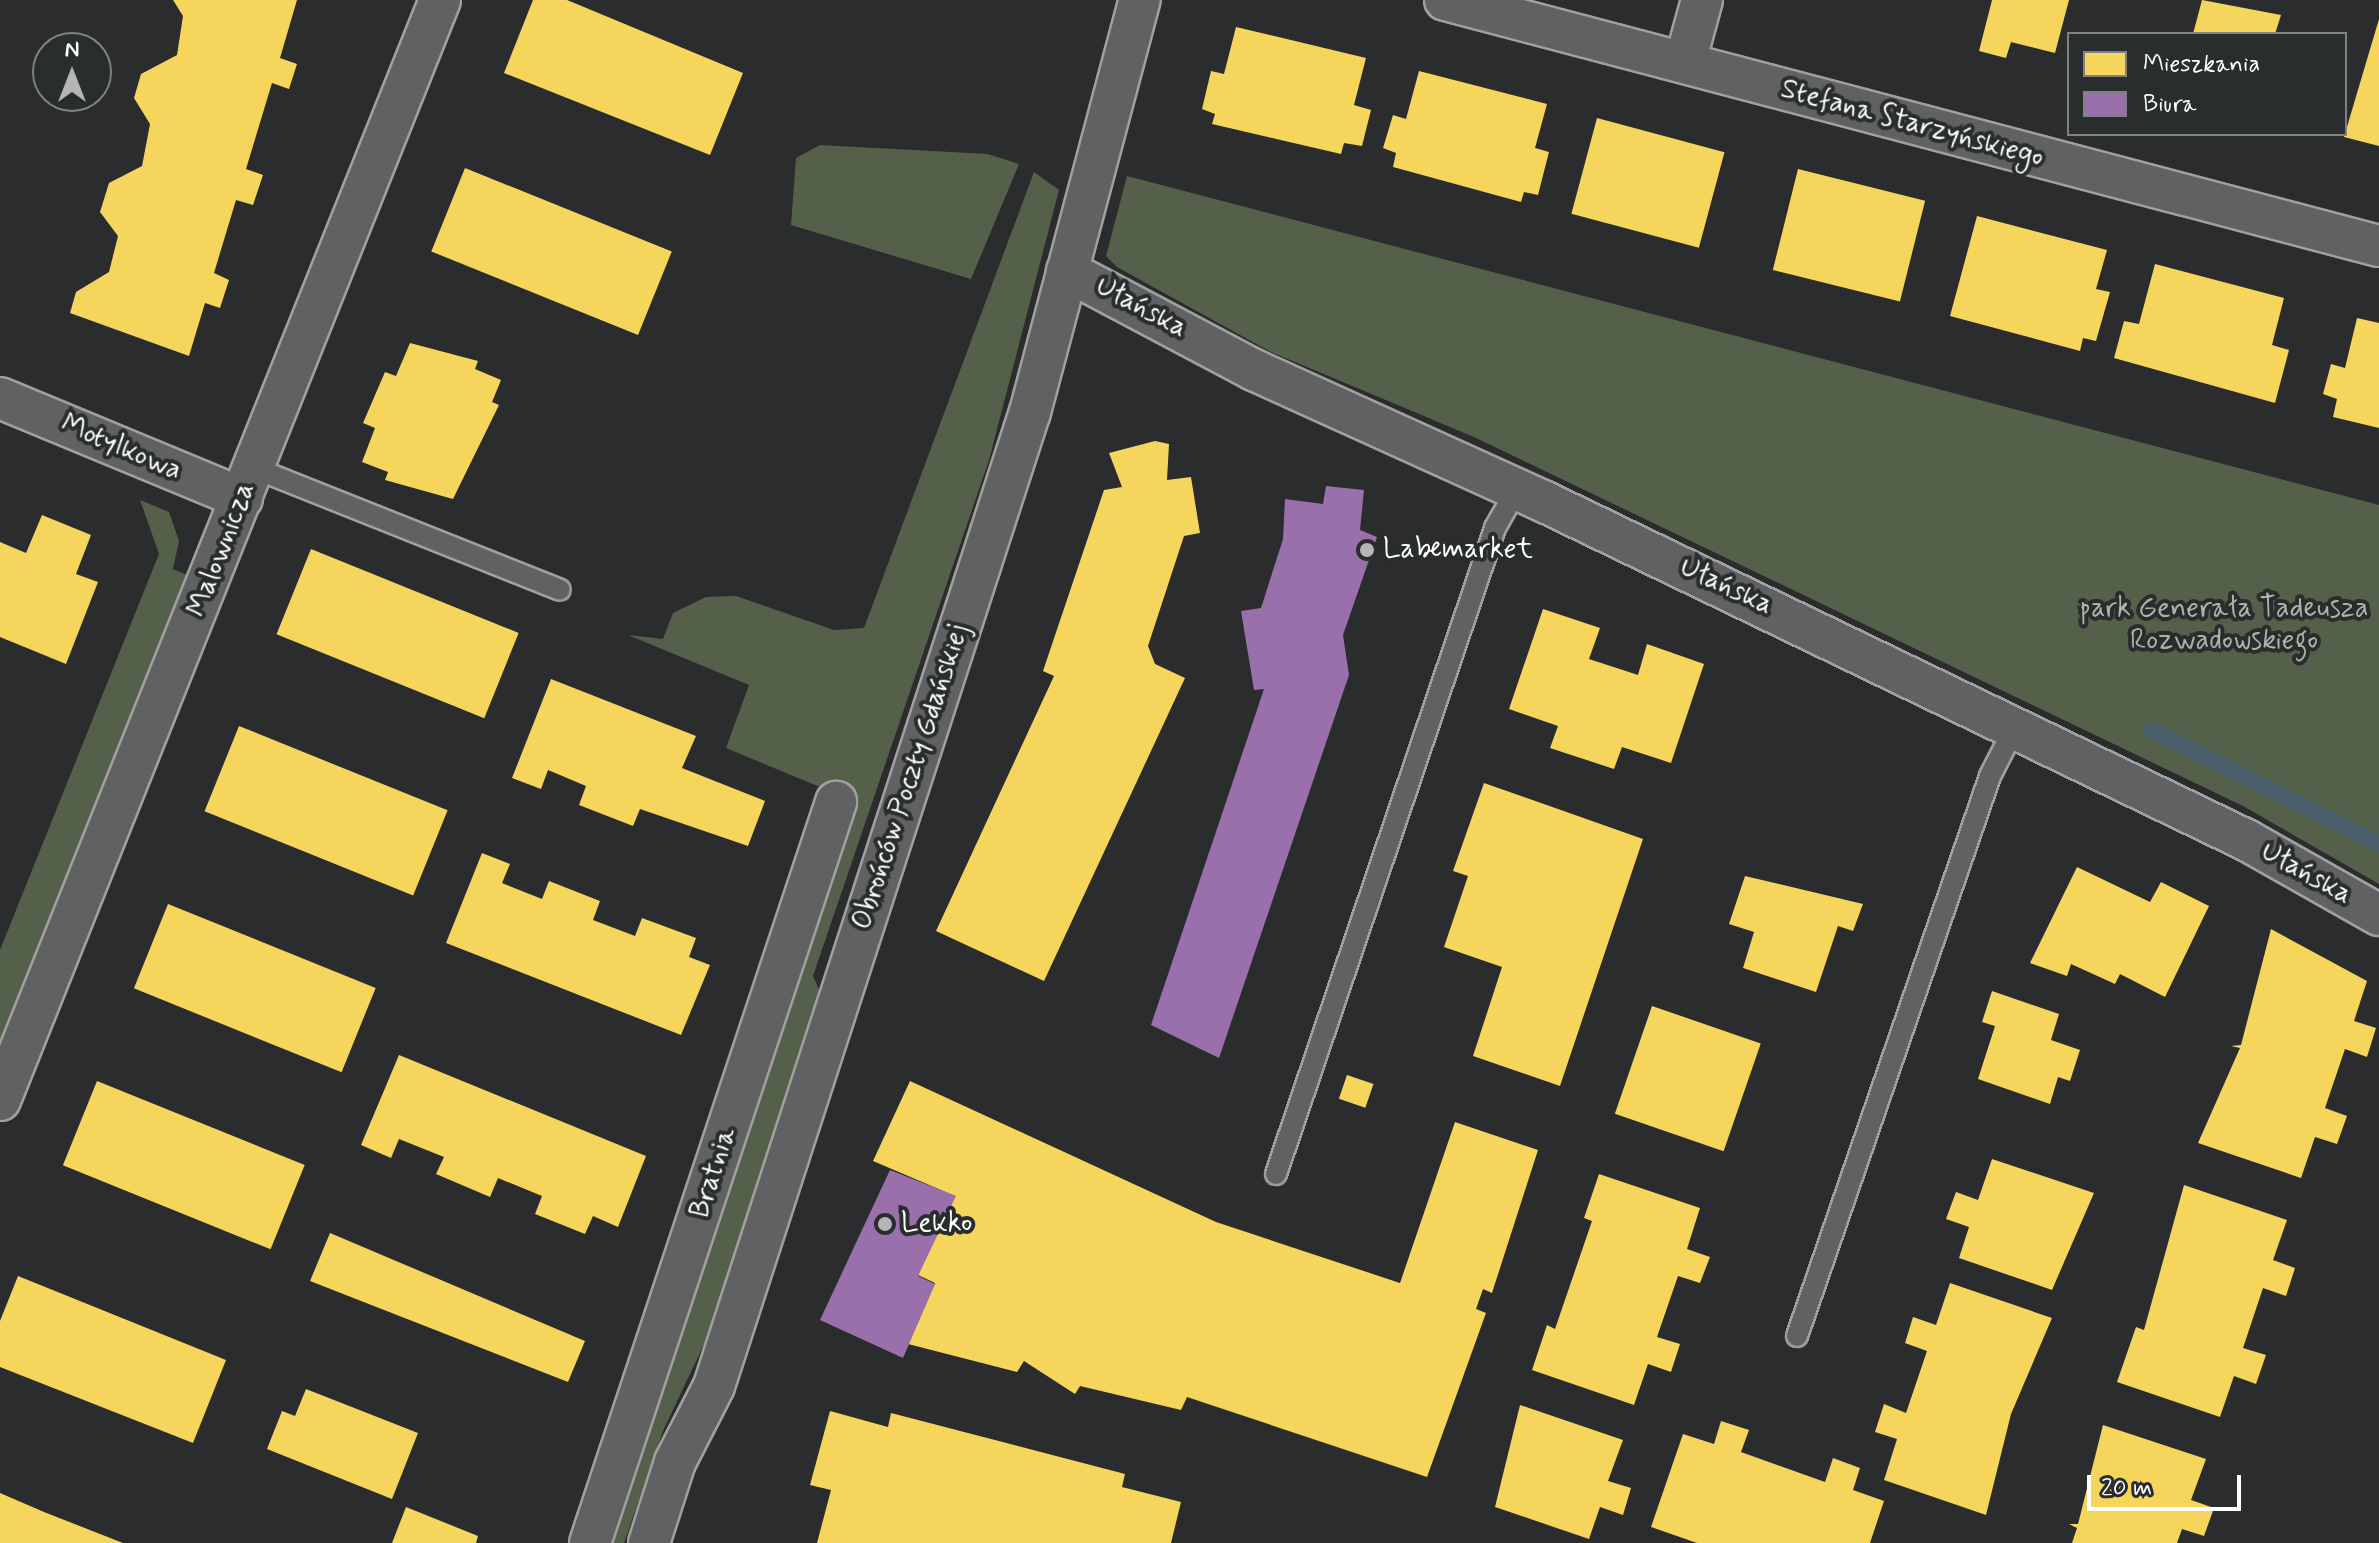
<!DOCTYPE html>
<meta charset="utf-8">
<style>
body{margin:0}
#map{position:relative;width:2379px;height:1543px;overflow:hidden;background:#2b2c2d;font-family:Mynerve,sans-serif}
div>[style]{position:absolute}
.green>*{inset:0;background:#55604b}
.homes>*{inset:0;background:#f6d55c;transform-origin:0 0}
.offices>*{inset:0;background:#9970ab}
.stream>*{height:16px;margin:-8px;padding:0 8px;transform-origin:8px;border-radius:8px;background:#495d6a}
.roads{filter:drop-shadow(2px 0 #a0a0a0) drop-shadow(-2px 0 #a0a0a0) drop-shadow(0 2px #a0a0a0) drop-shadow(0 -2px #a0a0a0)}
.lane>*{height:20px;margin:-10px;padding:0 10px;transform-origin:10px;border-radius:10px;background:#606162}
.street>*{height:40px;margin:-20px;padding:0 20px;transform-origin:20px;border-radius:20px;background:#606162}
.dots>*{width:22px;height:22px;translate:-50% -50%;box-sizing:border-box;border:4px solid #2a2d2e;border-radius:50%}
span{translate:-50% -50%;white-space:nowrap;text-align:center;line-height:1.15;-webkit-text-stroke:8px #2a2d2e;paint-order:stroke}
.street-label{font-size:28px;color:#fff}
.poi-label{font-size:28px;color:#fff}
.left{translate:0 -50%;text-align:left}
.park-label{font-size:28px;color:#adb4a8}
.legend{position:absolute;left:2067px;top:32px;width:280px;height:104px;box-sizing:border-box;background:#2a2d2e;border:2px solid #7f8182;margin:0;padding:10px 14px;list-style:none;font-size:24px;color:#fff}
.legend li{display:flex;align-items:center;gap:16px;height:40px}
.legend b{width:40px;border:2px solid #7f8182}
.north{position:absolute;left:32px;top:32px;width:80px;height:80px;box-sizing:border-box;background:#2a2d2e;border:2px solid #7f8182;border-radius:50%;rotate:0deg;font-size:22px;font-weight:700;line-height:32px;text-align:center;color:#fff}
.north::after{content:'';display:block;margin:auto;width:28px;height:36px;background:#b5b5b6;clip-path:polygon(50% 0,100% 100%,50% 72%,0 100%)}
.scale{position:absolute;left:2087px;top:1475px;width:154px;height:36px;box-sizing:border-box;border:4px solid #fff;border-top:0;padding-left:10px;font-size:24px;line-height:28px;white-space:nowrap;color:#fff;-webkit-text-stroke:6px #2a2d2e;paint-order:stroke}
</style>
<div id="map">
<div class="green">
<i style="clip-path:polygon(820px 145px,988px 154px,1019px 164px,971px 279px,791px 225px,796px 158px)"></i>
<i style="clip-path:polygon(1034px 172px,1059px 190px,989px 460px,813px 976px,821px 994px,707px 1338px,663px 1431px,624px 1543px,608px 1543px,856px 802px,726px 748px,749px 685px,628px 635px,663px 639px,673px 613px,706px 597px,736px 596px,834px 630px,864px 628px)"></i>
<i style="clip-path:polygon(1127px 176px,2379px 505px,2379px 884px,2243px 806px,1474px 437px,1269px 351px,1117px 267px,1106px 256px)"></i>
<i style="clip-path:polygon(140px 500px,169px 512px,179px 541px,173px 569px,187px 575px,0 1044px,0 950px,159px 554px)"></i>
</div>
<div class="homes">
<i style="clip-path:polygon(173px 0,297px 0,280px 58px,297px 64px,289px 89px,272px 83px,246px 169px,263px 175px,253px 205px,236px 200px,214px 273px,229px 280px,220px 308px,205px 303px,189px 356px,70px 313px,76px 292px,109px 272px,118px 236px,100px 212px,109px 183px,142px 166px,150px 124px,134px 98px,141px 74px,177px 55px,183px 16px)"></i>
<i style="clip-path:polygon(533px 0,567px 0,743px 73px,710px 155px,504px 73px)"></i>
<i style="clip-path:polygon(1992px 0,2069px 0,2055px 53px,2011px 42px,2006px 58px,1979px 51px)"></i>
<i style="clip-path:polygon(2202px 0,2281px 15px,2275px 34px,2193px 34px)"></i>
<i style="clip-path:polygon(2379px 19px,2379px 146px,2344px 137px)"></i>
<i style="clip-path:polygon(1236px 27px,1366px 58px,1354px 105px,1371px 110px,1362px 146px,1344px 143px,1341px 154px,1212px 124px,1215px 114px,1202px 109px,1211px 71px,1224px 74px)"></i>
<i style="clip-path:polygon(1419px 71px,1547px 104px,1535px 148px,1549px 152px,1538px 195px,1524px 192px,1521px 202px,1393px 167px,1396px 153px,1383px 148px,1393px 115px,1406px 119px)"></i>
<i style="left:1597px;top:118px;width:132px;height:99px;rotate:15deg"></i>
<i style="left:465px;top:168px;width:223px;height:90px;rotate:22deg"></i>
<i style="left:1798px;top:169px;width:131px;height:104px;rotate:14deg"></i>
<i style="clip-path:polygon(1977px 216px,2107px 250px,2096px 289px,2110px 292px,2096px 341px,2083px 338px,2080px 351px,1950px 316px)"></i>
<i style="clip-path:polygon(2155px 264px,2284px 298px,2272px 345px,2289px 350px,2275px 403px,2114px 358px,2124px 321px,2139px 324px)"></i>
<i style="clip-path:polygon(2357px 318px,2379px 323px,2379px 428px,2333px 417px,2337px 399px,2323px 394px,2331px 364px,2345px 368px)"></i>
<i style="clip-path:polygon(410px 343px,478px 361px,475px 369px,501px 380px,492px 402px,499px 405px,453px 499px,385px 480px,388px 472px,362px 462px,375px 428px,363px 423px,385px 372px,396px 376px)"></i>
<i style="clip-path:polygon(1155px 441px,1169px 444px,1167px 480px,1191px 477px,1200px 533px,1184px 536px,1148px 646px,1155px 664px,1185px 678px,1044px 981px,936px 931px,1054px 676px,1043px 671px,1104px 490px,1122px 487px,1109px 453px)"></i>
<i style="clip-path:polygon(42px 515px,91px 535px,76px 574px,98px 582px,66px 664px,0 637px,0 542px,26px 553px)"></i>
<i style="left:311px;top:549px;width:224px;height:92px;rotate:22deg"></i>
<i style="clip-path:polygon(1543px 609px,1600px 628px,1589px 659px,1638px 675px,1647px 644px,1704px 664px,1671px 763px,1622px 747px,1614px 769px,1550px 748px,1558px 726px,1509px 709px)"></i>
<i style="clip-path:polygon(551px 679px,696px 736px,682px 768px,765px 801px,748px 846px,640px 809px,633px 826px,579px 805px,586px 786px,548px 770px,541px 789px,512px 778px)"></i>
<i style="left:239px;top:726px;width:225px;height:92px;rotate:22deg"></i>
<i style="clip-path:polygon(1484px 783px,1643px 839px,1560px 1086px,1473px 1056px,1502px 967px,1444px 947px,1468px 876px,1453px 871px)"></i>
<i style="clip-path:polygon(482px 853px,510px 864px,502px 883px,542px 899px,549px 881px,600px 901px,593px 920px,635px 936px,642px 918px,696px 938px,689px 957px,710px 965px,681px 1035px,446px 943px)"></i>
<i style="clip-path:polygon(2077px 867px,2150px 902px,2161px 882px,2209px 906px,2165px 997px,2120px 974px,2115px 984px,2071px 964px,2067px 976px,2030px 963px)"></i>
<i style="clip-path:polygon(1745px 876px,1863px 904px,1853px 931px,1838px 926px,1816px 992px,1743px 968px,1754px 932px,1729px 924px)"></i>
<i style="left:168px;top:904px;width:224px;height:91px;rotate:22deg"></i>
<i style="clip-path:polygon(2271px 929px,2367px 981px,2354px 1021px,2376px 1028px,2367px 1057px,2345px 1049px,2325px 1108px,2347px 1116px,2337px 1144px,2315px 1137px,2301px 1178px,2198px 1143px,2240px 1048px,2231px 1046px,2241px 1045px)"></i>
<i style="clip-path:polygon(1992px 991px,2059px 1014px,2051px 1040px,2080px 1050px,2070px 1081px,2058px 1077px,2050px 1104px,1978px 1079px,1995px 1026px,1982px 1022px)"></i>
<i style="left:1652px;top:1006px;width:115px;height:114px;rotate:19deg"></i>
<i style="clip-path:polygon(399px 1055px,646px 1156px,618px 1227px,593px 1216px,585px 1234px,535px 1214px,542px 1196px,498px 1178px,490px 1197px,436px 1174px,444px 1157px,399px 1139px,391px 1158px,361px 1145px)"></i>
<i style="left:1347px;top:1075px;width:28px;height:25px;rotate:19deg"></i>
<i style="left:97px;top:1081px;width:224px;height:91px;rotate:22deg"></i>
<i style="clip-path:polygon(910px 1081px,1216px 1222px,1400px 1283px,1455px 1122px,1538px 1150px,1492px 1293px,1483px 1289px,1476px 1309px,1486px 1313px,1427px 1477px,1187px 1397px,1181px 1410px,1080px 1386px,1075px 1394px,1024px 1361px,1017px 1372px,908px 1344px,935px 1283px,918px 1275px,955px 1196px,873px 1161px)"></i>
<i style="clip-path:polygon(1992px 1159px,2094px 1193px,2052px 1290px,1959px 1258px,1969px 1227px,1946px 1219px,1956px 1192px,1978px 1200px)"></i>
<i style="clip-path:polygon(1599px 1174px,1700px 1208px,1687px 1249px,1710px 1257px,1700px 1283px,1678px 1276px,1657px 1337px,1680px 1344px,1671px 1372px,1648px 1364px,1634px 1405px,1532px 1370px,1547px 1325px,1555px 1329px,1592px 1221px,1584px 1218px)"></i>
<i style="clip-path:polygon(2184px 1185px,2287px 1220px,2273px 1260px,2295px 1268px,2286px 1296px,2263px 1288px,2243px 1348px,2266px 1355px,2256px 1384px,2234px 1376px,2220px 1417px,2117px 1382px,2136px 1327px,2144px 1330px)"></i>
<i style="clip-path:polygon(330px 1233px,585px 1341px,568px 1382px,310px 1281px)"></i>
<i style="clip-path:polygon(18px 1276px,226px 1360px,193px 1443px,0 1367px,0 1321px)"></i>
<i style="clip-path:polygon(1950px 1283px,2052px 1318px,2011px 1414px,1986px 1515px,1884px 1480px,1897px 1439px,1875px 1432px,1884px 1404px,1906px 1413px,1927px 1351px,1905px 1343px,1913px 1317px,1936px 1325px)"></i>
<i style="clip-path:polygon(306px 1389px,418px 1433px,392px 1499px,267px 1449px,282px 1411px,295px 1416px)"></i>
<i style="clip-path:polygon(1520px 1405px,1623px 1440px,1608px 1481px,1631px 1488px,1623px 1515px,1600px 1507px,1589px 1539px,1495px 1507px)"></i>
<i style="clip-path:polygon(830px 1411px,888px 1427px,891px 1413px,1125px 1474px,1122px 1487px,1181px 1502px,1171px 1543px,817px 1543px,831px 1490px,810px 1485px)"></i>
<i style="clip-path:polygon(1721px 1421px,1749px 1430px,1741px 1452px,1825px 1482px,1833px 1458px,1860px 1468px,1853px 1490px,1884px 1501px,1870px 1543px,1697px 1543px,1651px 1527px,1683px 1434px,1714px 1444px)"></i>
<i style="clip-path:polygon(2103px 1425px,2206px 1459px,2191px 1500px,2214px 1508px,2204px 1536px,2182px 1529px,2177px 1543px,2072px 1543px,2077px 1528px,2069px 1524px,2078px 1524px)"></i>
<i style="clip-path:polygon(0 1493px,44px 1512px,123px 1543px,0 1543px)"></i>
<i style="clip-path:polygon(406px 1507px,478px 1536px,476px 1543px,392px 1543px)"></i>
</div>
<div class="offices">
<i style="clip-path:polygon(1326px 486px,1364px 490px,1360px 530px,1377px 537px,1343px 635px,1349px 675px,1219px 1058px,1151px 1025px,1264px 689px,1254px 690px,1241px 611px,1261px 608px,1283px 539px,1285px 499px,1323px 504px)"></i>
<i style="clip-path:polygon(890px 1170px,956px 1196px,918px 1276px,935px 1284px,903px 1358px,820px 1320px)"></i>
</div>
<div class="stream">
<i style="left:2151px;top:730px;width:255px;rotate:26.6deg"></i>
</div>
<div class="roads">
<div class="lane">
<i style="left:254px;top:468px;width:329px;rotate:21.7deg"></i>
<i style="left:1276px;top:1174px;width:682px;rotate:-71.27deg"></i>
<i style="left:1495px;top:528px;width:45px;rotate:-60.6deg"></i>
<i style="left:1797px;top:1336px;width:592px;rotate:-70.98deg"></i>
<i style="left:1990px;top:776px;width:53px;rotate:-62.9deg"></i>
</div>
<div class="street">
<i style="left:1445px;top:0;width:966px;rotate:14.76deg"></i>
<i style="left:1685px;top:62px;width:64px;rotate:-74.7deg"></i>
<i style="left:1067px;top:271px;width:212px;rotate:27.9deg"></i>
<i style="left:1254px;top:370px;width:320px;rotate:24.4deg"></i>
<i style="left:1545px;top:502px;width:780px;rotate:25.74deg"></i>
<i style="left:2248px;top:841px;width:150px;rotate:29.5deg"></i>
<i style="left:0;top:398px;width:262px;rotate:22.5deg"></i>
<i style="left:0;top:1100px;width:1185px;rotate:-68.2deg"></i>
<i style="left:590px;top:1543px;width:781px;rotate:-71.63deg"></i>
<i style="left:649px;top:1543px;width:85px;rotate:-72.2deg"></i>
<i style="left:675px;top:1462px;width:85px;rotate:-62.8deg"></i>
<i style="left:714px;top:1386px;width:1024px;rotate:-72.03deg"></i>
<i style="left:1030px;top:412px;width:426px;rotate:-75.1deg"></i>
</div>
</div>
<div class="dots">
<i style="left:1367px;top:550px;background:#b5b5b6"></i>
<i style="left:885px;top:1224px;background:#b5b5b6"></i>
</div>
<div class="street-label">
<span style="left:1912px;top:124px;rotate:15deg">Stefana Starzyńskiego</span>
<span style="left:1141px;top:308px;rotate:28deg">Ułańska</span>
<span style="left:121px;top:448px;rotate:23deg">Motylkowa</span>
<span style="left:222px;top:550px;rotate:-69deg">Malownicza</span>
<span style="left:1726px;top:587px;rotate:25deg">Ułańska</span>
<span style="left:911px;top:777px;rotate:-72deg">Obrońców Poczty Gdańskiej</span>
<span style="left:2306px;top:874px;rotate:29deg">Ułańska</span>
<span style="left:714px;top:1173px;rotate:-72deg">Bratnia</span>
</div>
<div class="poi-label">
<span class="left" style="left:1383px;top:550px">Labemarket</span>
<span class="left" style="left:901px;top:1224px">Lekko</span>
</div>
<div class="park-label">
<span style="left:2224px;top:625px">park Generała Tadeusza<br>Rozwadowskiego</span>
</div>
<ul class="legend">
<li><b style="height:22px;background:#f6d55c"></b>Mieszkania</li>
<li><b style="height:22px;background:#9970ab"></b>Biura</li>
</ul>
<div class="north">N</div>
<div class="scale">20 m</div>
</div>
